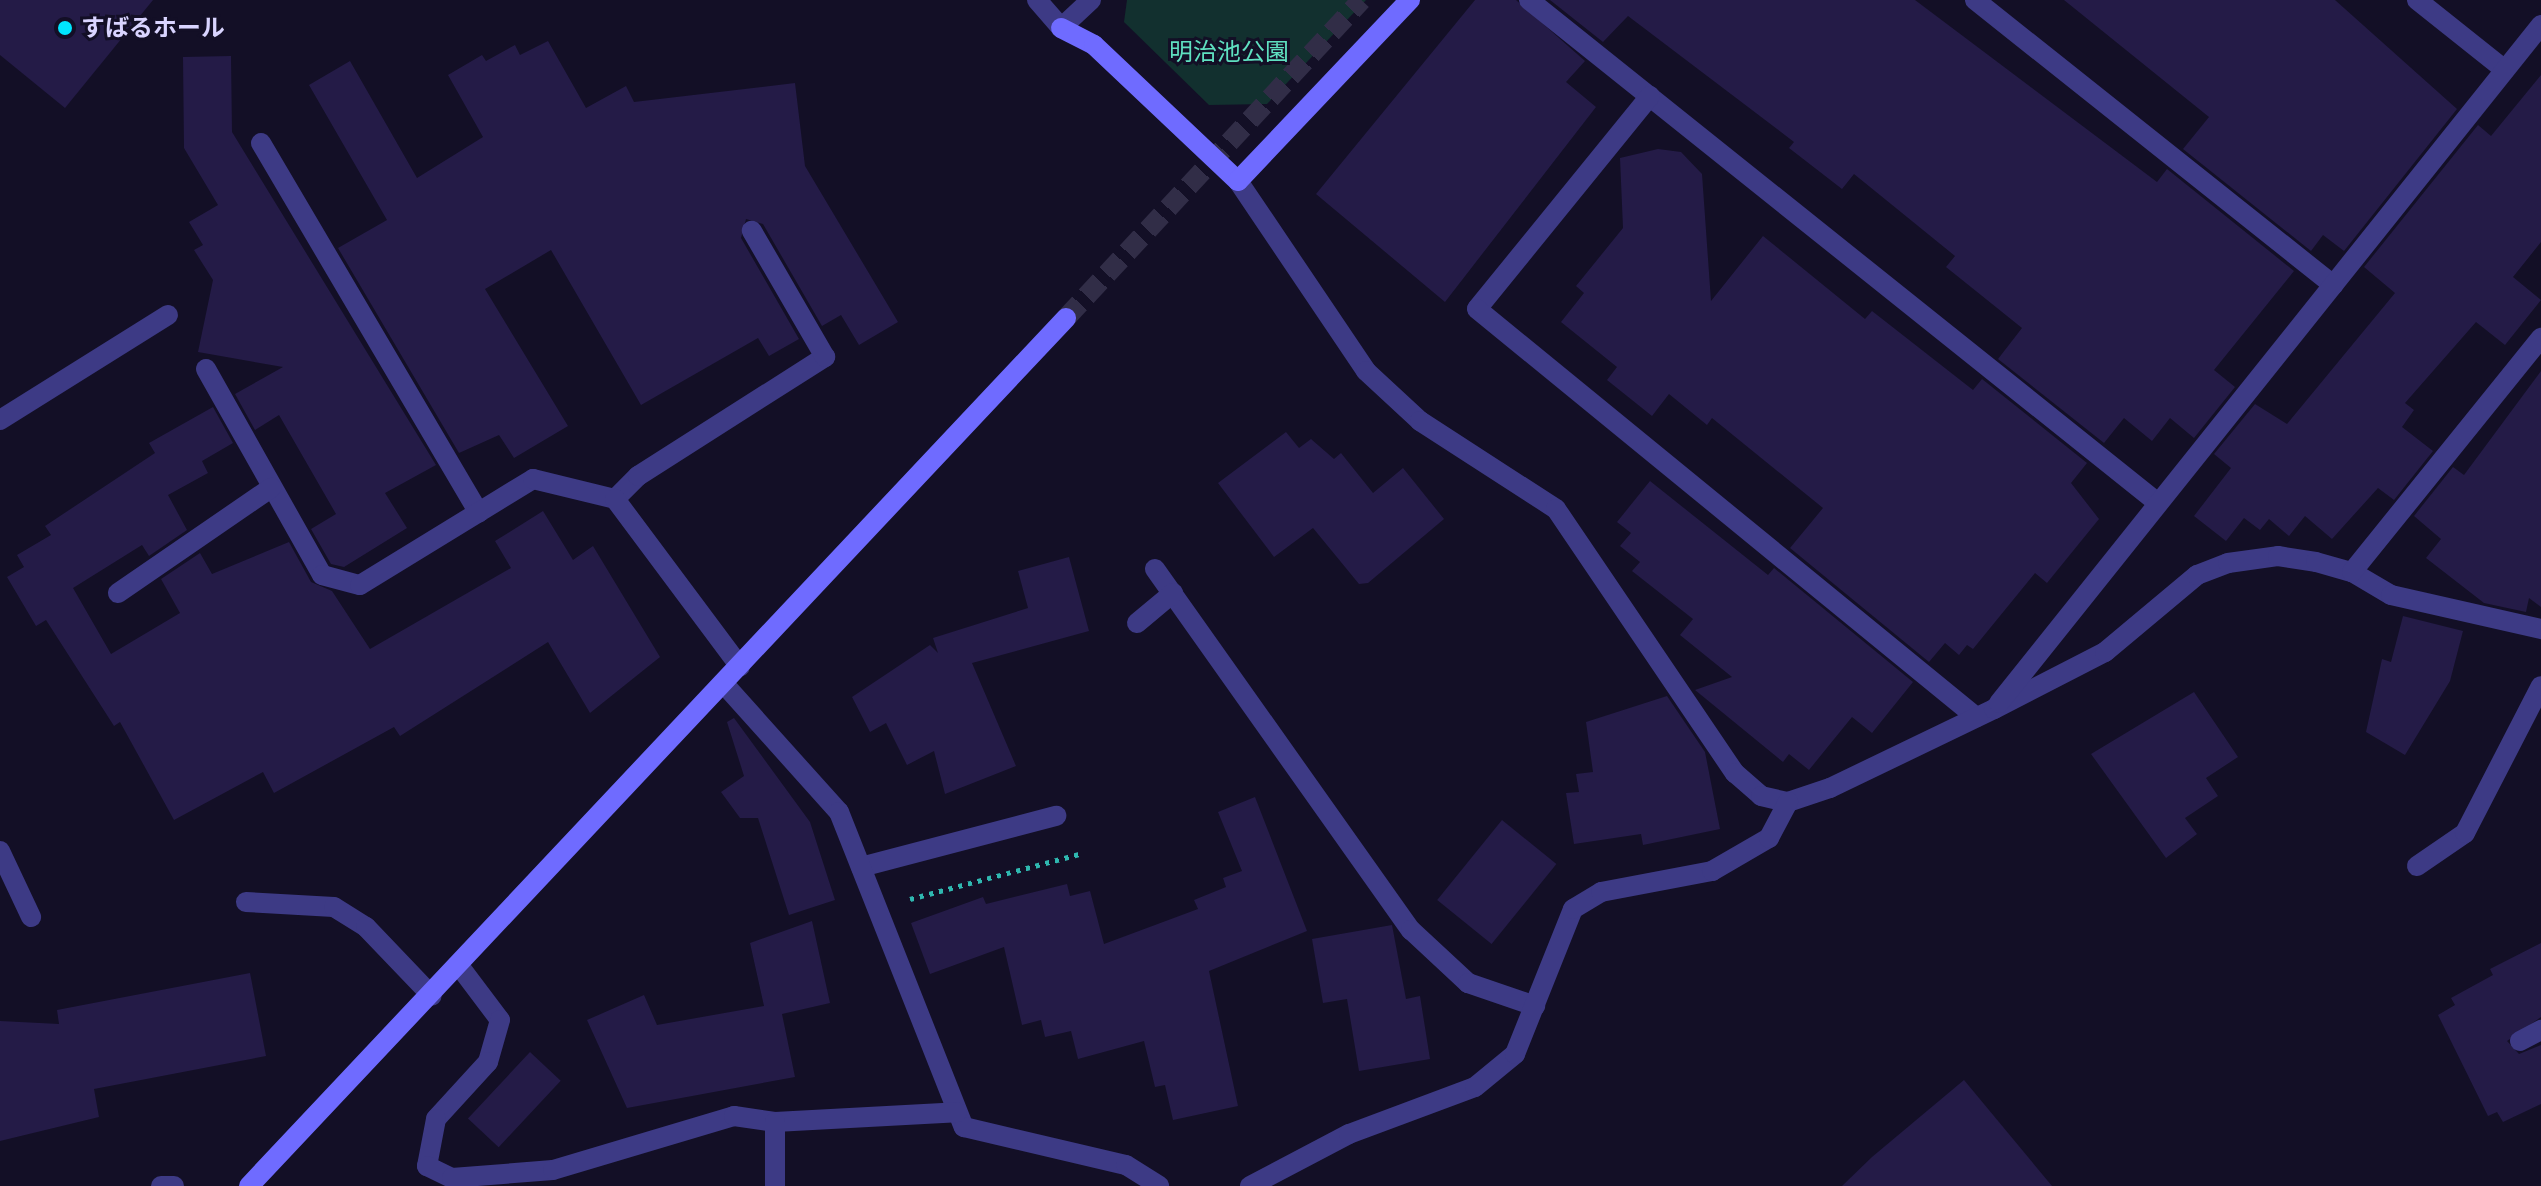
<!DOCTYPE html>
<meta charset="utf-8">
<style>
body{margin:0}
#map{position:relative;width:2541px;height:1186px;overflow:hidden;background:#130f26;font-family:"Public Sans","Noto Sans JP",sans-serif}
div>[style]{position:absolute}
.green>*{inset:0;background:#12302f}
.building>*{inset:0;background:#241b47;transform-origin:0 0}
.secondary-tunnel>*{height:20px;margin-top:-10px;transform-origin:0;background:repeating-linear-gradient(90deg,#312d47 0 20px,transparent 0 30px)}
.path>*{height:5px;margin-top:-2.5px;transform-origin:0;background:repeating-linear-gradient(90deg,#2fb8b0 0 4px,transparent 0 10px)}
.lane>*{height:20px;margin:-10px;padding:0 10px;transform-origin:10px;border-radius:10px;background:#3d3a85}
.street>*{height:20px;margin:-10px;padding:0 10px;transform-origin:10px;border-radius:10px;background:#3d3a85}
.secondary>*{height:20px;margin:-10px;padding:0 10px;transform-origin:10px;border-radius:10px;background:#6f6bff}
.dots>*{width:22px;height:22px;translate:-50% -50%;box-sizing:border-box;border:4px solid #130f26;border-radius:50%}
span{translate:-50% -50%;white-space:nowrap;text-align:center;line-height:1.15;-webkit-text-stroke:6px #130f26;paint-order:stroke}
.poi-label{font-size:24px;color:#d9d4ff;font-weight:700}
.left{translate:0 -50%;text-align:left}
.park-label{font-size:24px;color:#5fe0c0}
</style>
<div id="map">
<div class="green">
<i style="clip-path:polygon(1127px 0,1366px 0,1267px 104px,1209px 105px,1124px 22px)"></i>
</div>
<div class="building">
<i style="clip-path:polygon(0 0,153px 0,65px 108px,0 55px)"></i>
<i style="clip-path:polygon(1475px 0,1516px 0,1585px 61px,1566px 82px,1596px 107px,1445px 302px,1316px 194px)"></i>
<i style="clip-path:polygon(1550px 0,1915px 0,2157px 182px,2167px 169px,2294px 271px,2214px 370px,2235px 387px,2194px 438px,2170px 418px,2152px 441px,2124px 418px,2104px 443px,1998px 359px,2022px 328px,1946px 267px,1955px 256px,1854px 174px,1842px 189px,1789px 148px,1794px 142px,1628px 16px,1603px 42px)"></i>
<i style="clip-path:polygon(2064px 0,2335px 0,2457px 109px,2344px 251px,2323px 235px,2311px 251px,2183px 149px,2209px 117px)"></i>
<i style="clip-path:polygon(548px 41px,586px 108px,626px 86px,634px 102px,795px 83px,805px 166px,898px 322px,859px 345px,841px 315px,822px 326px,763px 224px,746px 219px,741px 238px,799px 339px,769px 356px,758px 338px,641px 405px,551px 250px,485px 289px,568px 426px,514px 458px,499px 435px,459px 453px,338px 248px,387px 220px,309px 85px,350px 61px,417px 178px,483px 137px,448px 75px,482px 55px,486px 61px,515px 45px,520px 55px)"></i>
<i style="clip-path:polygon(231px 56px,232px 132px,436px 465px,385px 493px,407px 528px,344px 567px,331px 564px,311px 529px,336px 514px,279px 415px,255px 430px,235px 394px,283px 367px,198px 352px,213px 280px,194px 250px,203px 245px,189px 222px,218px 205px,184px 148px,183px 57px)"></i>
<i style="clip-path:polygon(2541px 75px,2541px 242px,2513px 277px,2541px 300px,2505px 345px,2476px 322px,2405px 403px,2414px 410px,2402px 427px,2433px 451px,2394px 500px,2378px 488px,2332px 539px,2305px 516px,2289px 536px,2269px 519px,2260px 530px,2244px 518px,2226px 541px,2194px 516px,2231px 468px,2214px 454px,2255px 404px,2287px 424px,2395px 293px,2364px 267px,2478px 125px,2491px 136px)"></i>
<i style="clip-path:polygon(1658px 149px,1681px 152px,1702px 174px,1711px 301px,1763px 236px,1865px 319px,1872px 311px,1973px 390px,1982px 379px,2087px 463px,2071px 483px,2099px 519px,2047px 583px,2035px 573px,1973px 649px,1967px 645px,1959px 655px,1945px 643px,1929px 662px,1790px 548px,1823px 508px,1712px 418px,1707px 425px,1669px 394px,1652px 416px,1607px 380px,1617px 367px,1561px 322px,1584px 293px,1576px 286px,1623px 228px,1620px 158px)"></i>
<i style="clip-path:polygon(2541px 371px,2541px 607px,2529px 598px,2526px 612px,2484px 603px,2426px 558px,2441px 539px,2414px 516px,2453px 467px,2464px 475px)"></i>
<i style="clip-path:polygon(213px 407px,233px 443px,202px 461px,208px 473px,168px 495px,187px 530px,149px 556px,142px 545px,73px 588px,111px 654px,180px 613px,161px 579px,200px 553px,212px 574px,289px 542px,311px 582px,332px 591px,370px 649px,511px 568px,495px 541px,543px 511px,573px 560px,593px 546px,660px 657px,590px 713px,548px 642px,400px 736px,394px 727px,274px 793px,263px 772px,174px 820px,120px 722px,114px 726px,46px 620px,36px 626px,7px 577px,24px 567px,17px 555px,51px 535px,45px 526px,155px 453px,149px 443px)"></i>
<i style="clip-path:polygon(1286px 432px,1299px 448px,1311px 439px,1334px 459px,1341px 453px,1373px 493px,1403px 468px,1444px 519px,1368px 583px,1359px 584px,1313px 528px,1274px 557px,1218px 483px)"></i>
<i style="clip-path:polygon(1650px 481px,1768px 575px,1774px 568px,1913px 682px,1872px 733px,1852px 717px,1809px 770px,1789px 754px,1783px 762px,1695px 690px,1732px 677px,1680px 635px,1693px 619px,1632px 571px,1640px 562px,1620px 546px,1631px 533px,1617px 522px)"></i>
<i style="clip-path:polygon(1069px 557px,1089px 631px,972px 663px,1016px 766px,945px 794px,934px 751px,907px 765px,886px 723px,870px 732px,852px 697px,930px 645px,938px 653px,933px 638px,1028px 608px,1018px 571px)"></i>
<i style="clip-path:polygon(2403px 616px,2463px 631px,2450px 681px,2405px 755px,2366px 732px,2382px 659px,2391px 662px)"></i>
<i style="clip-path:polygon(2194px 692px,2238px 757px,2206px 778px,2218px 796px,2185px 818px,2197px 834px,2166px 858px,2091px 754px)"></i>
<i style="clip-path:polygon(1667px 696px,1705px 752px,1720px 829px,1643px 845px,1641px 834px,1574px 844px,1566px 793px,1579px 792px,1576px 774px,1593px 772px,1586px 722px)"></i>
<i style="clip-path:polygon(734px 718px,810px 822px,835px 900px,789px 915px,758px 818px,740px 818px,721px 792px,744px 776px,727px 722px)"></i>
<i style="clip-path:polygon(1255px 797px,1307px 931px,1209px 971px,1238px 1106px,1173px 1120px,1165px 1085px,1155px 1087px,1144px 1041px,1078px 1059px,1071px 1031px,1045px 1037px,1041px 1020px,1022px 1025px,1004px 947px,930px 974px,911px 923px,983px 897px,986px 904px,1067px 884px,1070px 896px,1090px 891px,1104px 944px,1198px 909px,1194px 900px,1226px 887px,1223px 878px,1242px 871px,1218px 812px)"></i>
<i style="left:1502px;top:820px;width:70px;height:103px;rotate:39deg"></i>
<i style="clip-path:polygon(812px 921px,830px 1003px,782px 1014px,795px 1077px,627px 1108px,587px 1020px,644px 995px,657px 1025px,764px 1006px,750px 943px)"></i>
<i style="clip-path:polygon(1392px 925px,1406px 999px,1420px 996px,1430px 1059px,1359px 1071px,1347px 999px,1323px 1003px,1312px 939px)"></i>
<i style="clip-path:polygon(2541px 943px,2541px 1017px,2507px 1041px,2519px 1054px,2541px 1045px,2541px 1104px,2503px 1122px,2497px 1112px,2488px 1116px,2438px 1015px,2455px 1005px,2451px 998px,2493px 975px,2490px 969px)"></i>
<i style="clip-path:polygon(250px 973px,266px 1056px,94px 1089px,99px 1117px,0 1141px,0 1021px,59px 1024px,57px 1010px)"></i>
<i style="left:530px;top:1052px;width:42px;height:91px;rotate:43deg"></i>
<i style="clip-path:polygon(1964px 1080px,2052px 1186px,1842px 1186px,1872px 1157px)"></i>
</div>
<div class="secondary-tunnel">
<i style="left:1066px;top:318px;width:434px;rotate:-47.1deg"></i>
</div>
<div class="path">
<i style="left:910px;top:899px;width:179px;rotate:-14.9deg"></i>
</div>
<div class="lane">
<i style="left:0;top:420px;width:198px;rotate:-32deg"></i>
<i style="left:615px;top:499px;width:33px;rotate:-45deg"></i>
<i style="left:638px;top:476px;width:222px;rotate:-32.5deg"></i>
<i style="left:825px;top:357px;width:146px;rotate:-120.1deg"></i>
<i style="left:0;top:851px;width:73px;rotate:64.8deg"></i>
<i style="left:861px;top:867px;width:202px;rotate:-14.7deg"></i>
<i style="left:246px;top:902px;width:88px;rotate:3.3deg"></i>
<i style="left:334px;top:907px;width:38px;rotate:32deg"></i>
<i style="left:366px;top:927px;width:95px;rotate:46.3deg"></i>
</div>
<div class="street">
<i style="left:1037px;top:0;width:37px;rotate:49deg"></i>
<i style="left:1061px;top:28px;width:41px;rotate:-43deg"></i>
<i style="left:1529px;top:0;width:805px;rotate:38.65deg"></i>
<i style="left:1975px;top:0;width:458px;rotate:38.5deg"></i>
<i style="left:2417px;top:0;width:112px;rotate:38.5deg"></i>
<i style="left:1650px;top:96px;width:274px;rotate:129.1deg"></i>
<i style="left:1477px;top:309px;width:645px;rotate:39.27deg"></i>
<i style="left:261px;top:143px;width:429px;rotate:59.5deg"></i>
<i style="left:1238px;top:181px;width:229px;rotate:56deg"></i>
<i style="left:1366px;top:371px;width:74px;rotate:42.8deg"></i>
<i style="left:1420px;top:421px;width:162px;rotate:32.9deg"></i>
<i style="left:1556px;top:509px;width:319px;rotate:55.9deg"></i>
<i style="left:1735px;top:773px;width:35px;rotate:41deg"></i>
<i style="left:1761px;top:796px;width:28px;rotate:13deg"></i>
<i style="left:1788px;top:802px;width:44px;rotate:-18.4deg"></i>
<i style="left:1830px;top:788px;width:182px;rotate:-25.7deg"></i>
<i style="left:1994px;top:709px;width:125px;rotate:-27.2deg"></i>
<i style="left:2105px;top:652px;width:120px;rotate:-39.9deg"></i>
<i style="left:2197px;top:575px;width:33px;rotate:-21deg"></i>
<i style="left:2228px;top:563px;width:50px;rotate:-8deg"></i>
<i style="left:2278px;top:556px;width:38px;rotate:9deg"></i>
<i style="left:2316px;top:562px;width:37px;rotate:16deg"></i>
<i style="left:2352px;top:572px;width:45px;rotate:30.5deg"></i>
<i style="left:2391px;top:595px;width:154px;rotate:12.8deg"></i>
<i style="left:206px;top:369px;width:236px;rotate:60.6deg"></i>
<i style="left:322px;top:575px;width:39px;rotate:15deg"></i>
<i style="left:360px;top:585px;width:203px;rotate:-31.5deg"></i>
<i style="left:533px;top:479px;width:84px;rotate:13.7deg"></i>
<i style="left:615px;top:499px;width:209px;rotate:53.3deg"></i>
<i style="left:1155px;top:569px;width:443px;rotate:54.7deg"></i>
<i style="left:1411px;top:930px;width:78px;rotate:42.9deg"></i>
<i style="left:1468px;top:983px;width:71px;rotate:18.9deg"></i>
<i style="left:2352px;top:572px;width:301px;rotate:-51.1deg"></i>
<i style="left:118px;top:593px;width:186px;rotate:-34.5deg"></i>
<i style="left:1137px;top:623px;width:47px;rotate:-39.8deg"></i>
<i style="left:724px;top:684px;width:172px;rotate:48.1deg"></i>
<i style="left:839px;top:812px;width:339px;rotate:68.4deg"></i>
<i style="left:964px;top:1127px;width:166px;rotate:13.2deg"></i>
<i style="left:1126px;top:1165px;width:39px;rotate:32deg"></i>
<i style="left:1999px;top:703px;width:868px;rotate:-51.36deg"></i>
<i style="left:2417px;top:866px;width:58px;rotate:-34.5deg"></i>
<i style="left:2465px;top:833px;width:165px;rotate:-62.7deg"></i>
<i style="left:460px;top:967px;width:66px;rotate:53deg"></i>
<i style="left:500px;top:1020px;width:44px;rotate:105.9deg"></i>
<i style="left:488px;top:1062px;width:77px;rotate:132.4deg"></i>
<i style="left:436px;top:1119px;width:48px;rotate:100.8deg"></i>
<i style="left:427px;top:1166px;width:28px;rotate:26deg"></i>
<i style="left:452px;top:1178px;width:101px;rotate:-4.5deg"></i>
<i style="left:553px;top:1170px;width:189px;rotate:-16.6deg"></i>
<i style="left:734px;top:1116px;width:41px;rotate:8.3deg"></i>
<i style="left:775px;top:1122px;width:182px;rotate:-3.1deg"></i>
<i style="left:2520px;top:1041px;width:24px;rotate:-28deg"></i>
<i style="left:161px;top:1186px;width:13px"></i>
<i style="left:775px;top:1186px;width:64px;rotate:-90deg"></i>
<i style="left:1250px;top:1186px;width:112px;rotate:-27.7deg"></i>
<i style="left:1349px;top:1134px;width:134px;rotate:-20.5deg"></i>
<i style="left:1475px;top:1087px;width:52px;rotate:-39.5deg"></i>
<i style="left:1515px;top:1054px;width:156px;rotate:-68.2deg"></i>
<i style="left:1573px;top:909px;width:33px;rotate:-31deg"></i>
<i style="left:1601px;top:892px;width:113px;rotate:-10.7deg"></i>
<i style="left:1712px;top:871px;width:66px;rotate:-30.1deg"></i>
<i style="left:1769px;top:838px;width:41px;rotate:-62.2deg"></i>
</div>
<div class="secondary">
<i style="left:1061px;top:28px;width:37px;rotate:27deg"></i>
<i style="left:1094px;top:45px;width:198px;rotate:43.4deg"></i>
<i style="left:1238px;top:181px;width:250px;rotate:-46.5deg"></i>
<i style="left:249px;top:1186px;width:1192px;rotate:-46.73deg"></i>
</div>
<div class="dots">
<i style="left:65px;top:28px;background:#00e5ff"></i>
</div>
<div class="poi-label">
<span class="left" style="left:81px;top:28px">すばるホール</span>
</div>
<div class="park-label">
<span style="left:1229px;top:52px">明治池公園</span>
</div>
</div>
